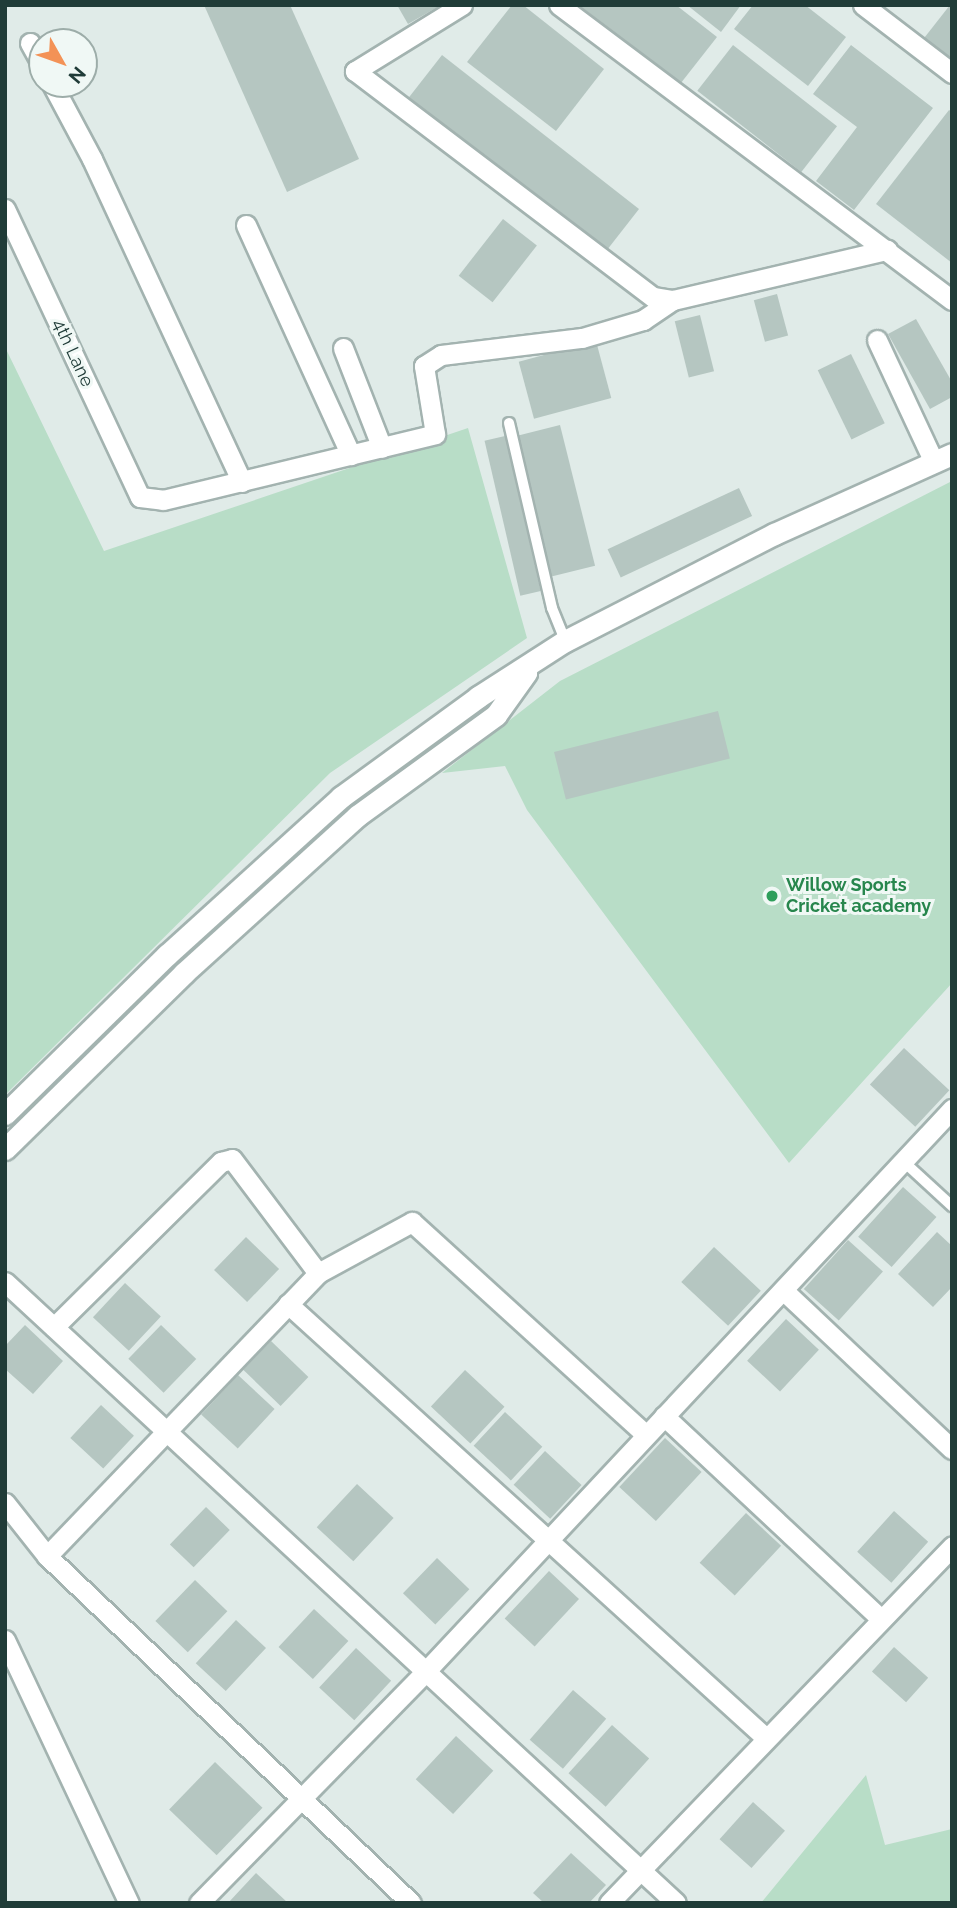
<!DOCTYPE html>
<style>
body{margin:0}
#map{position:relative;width:957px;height:1908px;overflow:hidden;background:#e0ebe8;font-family:Raleway,sans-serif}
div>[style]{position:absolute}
.green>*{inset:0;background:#b8ddc7}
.building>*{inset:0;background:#b5c6c1;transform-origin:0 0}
.roads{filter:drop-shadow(2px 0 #a3b3b0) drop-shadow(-2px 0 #a3b3b0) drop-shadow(0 2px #a3b3b0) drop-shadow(0 -2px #a3b3b0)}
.service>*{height:10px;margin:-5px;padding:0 5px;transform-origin:5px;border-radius:5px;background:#fff}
.minor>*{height:19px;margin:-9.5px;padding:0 9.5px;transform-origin:9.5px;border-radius:9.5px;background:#fff}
.tertiary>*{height:21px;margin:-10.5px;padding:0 10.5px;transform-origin:10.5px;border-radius:10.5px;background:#fff}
.dots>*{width:19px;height:19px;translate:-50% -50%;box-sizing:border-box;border:4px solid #f0f8f5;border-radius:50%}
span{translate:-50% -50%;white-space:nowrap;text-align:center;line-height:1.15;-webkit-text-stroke:6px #f0f8f5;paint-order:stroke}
.street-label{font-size:18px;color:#203c38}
.leisure-label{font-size:18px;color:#27864d;font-weight:700}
.left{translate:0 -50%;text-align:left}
.frame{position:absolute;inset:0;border:7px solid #203c38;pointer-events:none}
.north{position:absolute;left:28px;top:28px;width:70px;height:70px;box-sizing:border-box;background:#f0f8f5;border:2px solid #9dada9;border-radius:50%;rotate:130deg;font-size:19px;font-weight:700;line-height:28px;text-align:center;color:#203c38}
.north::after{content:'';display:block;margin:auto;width:24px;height:32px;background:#f39256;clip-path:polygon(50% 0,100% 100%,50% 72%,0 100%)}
</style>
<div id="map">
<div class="green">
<i style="clip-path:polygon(5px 347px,104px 551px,468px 428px,527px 638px,330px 773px,5px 1095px)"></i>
<i style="clip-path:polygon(952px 481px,952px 983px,789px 1163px,527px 810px,505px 766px,442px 773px,560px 681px)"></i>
<i style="clip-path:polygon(866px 1775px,885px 1845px,952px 1829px,952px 1903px,761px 1903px)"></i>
</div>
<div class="building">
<i style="clip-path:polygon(204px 5px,290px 5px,359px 159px,287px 192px)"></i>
<i style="clip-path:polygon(397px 5px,441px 5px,408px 24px)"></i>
<i style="clip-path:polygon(512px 5px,523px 5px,604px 69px,556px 131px,467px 62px)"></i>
<i style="clip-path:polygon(570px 5px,676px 5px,717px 37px,677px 88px)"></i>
<i style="clip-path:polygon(687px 5px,741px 5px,721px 32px)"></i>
<i style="clip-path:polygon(753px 5px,805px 5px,846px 37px,808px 86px,734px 29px)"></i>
<i style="clip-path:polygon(950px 5px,952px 5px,952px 66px,921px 42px)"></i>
<i style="left:733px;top:45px;width:132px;height:58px;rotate:38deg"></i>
<i style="clip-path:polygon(851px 45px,933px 108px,854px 210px,816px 181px,857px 127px,813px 94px)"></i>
<i style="left:442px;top:55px;width:250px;height:59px;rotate:38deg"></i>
<i style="clip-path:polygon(949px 110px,952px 112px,952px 263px,876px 204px)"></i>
<i style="left:503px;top:219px;width:43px;height:72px;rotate:38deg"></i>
<i style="left:777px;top:294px;width:43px;height:24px;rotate:75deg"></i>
<i style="left:700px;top:315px;width:58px;height:26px;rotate:76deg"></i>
<i style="clip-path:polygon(916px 319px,952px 382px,952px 397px,930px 409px,888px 334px)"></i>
<i style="left:596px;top:341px;width:59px;height:80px;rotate:75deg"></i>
<i style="left:851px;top:354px;width:77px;height:37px;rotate:64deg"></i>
<i style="left:560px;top:425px;width:145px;height:46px;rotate:76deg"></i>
<i style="left:505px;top:436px;width:159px;height:21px;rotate:77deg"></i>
<i style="left:739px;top:488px;width:31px;height:145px;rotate:65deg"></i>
<i style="left:718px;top:711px;width:49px;height:169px;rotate:76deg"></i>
<i style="left:904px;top:1048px;width:62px;height:50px;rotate:43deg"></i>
<i style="left:903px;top:1187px;width:45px;height:67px;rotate:42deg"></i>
<i style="clip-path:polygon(937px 1232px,952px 1246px,952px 1287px,933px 1307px,898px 1274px)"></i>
<i style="left:246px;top:1237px;width:46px;height:46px;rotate:44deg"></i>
<i style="left:848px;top:1240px;width:47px;height:66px;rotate:42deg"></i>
<i style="left:714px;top:1247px;width:64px;height:48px;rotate:43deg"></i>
<i style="left:125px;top:1283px;width:49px;height:47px;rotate:43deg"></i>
<i style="left:786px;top:1319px;width:45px;height:57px;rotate:43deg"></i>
<i style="clip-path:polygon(25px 1325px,63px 1361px,33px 1394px,5px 1369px,5px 1346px)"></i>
<i style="left:161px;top:1325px;width:49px;height:47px;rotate:44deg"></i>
<i style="left:271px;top:1341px;width:52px;height:40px;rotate:44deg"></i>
<i style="left:465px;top:1370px;width:54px;height:50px;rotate:43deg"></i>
<i style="left:238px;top:1375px;width:50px;height:54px;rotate:43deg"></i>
<i style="left:101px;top:1405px;width:45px;height:45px;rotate:43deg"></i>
<i style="left:505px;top:1412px;width:51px;height:46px;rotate:43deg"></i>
<i style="left:665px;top:1438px;width:50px;height:67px;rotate:43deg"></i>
<i style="left:545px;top:1451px;width:50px;height:46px;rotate:43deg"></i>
<i style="left:357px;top:1484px;width:50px;height:59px;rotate:43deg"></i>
<i style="left:206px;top:1507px;width:33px;height:52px;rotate:44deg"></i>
<i style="left:894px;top:1511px;width:46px;height:55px;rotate:42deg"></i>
<i style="left:746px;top:1513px;width:48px;height:68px;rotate:43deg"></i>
<i style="left:437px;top:1558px;width:45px;height:49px;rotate:44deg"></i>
<i style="left:549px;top:1571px;width:41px;height:65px;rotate:43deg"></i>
<i style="left:195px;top:1580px;width:45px;height:57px;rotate:44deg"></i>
<i style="left:314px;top:1609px;width:47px;height:52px;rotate:43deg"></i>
<i style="left:236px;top:1620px;width:41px;height:59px;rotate:43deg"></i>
<i style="left:894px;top:1647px;width:46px;height:33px;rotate:42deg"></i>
<i style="left:356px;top:1648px;width:48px;height:54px;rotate:43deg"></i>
<i style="left:573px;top:1690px;width:44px;height:66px;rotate:41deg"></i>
<i style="left:612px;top:1725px;width:50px;height:65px;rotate:42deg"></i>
<i style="left:456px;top:1736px;width:51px;height:59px;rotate:43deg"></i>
<i style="left:215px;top:1762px;width:66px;height:66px;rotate:44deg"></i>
<i style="left:753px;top:1802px;width:43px;height:50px;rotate:42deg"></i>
<i style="clip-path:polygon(571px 1853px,606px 1885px,589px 1903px,544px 1903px,533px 1893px)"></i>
<i style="clip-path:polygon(256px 1873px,288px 1903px,228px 1903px)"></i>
</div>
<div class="roads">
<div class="service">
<i style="left:509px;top:423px;width:190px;rotate:76.9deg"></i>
<i style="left:552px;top:608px;width:35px;rotate:68deg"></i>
<i style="left:903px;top:1161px;width:67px;rotate:42.6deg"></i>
</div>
<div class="minor">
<i style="left:462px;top:5px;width:126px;rotate:148.3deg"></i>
<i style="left:355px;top:71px;width:374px;rotate:37.2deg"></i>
<i style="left:653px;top:297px;width:20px;rotate:9deg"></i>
<i style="left:673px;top:300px;width:220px;rotate:-13.2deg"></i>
<i style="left:559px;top:5px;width:491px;rotate:36.9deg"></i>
<i style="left:863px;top:5px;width:112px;rotate:37.4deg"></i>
<i style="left:30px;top:43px;width:25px;rotate:61deg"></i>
<i style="left:52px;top:84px;width:85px;rotate:61.9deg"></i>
<i style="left:92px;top:159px;width:356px;rotate:65.1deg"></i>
<i style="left:5px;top:209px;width:318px;rotate:64.9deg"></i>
<i style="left:140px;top:497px;width:23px;rotate:7deg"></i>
<i style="left:163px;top:500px;width:280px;rotate:-13.6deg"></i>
<i style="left:435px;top:434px;width:69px;rotate:-99.2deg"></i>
<i style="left:424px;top:366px;width:20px;rotate:-33deg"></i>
<i style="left:441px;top:355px;width:142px;rotate:-6.9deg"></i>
<i style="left:582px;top:338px;width:64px;rotate:-16.4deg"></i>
<i style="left:643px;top:320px;width:36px;rotate:-34deg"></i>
<i style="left:246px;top:225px;width:253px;rotate:65.5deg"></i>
<i style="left:877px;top:340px;width:135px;rotate:65deg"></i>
<i style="left:343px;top:348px;width:107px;rotate:68.7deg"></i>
<i style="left:5px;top:1282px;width:914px;rotate:42.78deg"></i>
<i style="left:783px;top:1290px;width:232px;rotate:43.3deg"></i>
<i style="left:288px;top:1304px;width:646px;rotate:42.24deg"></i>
<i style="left:54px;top:1327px;width:235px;rotate:-44.7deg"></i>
<i style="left:221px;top:1162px;width:11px;rotate:-15deg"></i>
<i style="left:232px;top:1159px;width:143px;rotate:53deg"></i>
<i style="left:664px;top:1416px;width:297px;rotate:43.1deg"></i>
<i style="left:5px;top:1503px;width:68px;rotate:51.6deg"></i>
<i style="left:5px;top:1640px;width:291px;rotate:64.8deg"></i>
<i style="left:199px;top:1903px;width:325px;rotate:-45.6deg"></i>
<i style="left:426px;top:1671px;width:770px;rotate:-46.9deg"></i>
<i style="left:411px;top:1903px;width:503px;rotate:-136.37deg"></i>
<i style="left:47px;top:1556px;width:392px;rotate:-46.2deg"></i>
<i style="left:318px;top:1273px;width:107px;rotate:-28.5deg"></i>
<i style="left:412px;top:1222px;width:316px;rotate:42.3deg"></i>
<i style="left:609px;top:1903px;width:495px;rotate:-46.1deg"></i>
</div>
<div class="tertiary">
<i style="left:5px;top:1114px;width:227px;rotate:-44.5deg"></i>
<i style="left:167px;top:955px;width:235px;rotate:-42.2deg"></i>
<i style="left:341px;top:797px;width:170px;rotate:-36.1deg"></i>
<i style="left:478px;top:697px;width:103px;rotate:-32.8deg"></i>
<i style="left:565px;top:641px;width:235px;rotate:-27.1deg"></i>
<i style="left:774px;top:534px;width:195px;rotate:-24.2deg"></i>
<i style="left:5px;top:1149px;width:251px;rotate:-44.5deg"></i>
<i style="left:184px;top:973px;width:234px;rotate:-42.2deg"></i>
<i style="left:357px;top:816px;width:172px;rotate:-36deg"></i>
<i style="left:496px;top:715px;width:52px;rotate:-54.5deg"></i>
</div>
</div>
<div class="dots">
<i style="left:772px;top:896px;background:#2e9e5b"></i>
</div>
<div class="street-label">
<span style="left:73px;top:353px;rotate:65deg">4th Lane</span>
</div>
<div class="leisure-label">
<span class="left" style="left:786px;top:896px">Willow Sports<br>Cricket academy</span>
</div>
<div class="frame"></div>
<div class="north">N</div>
</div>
